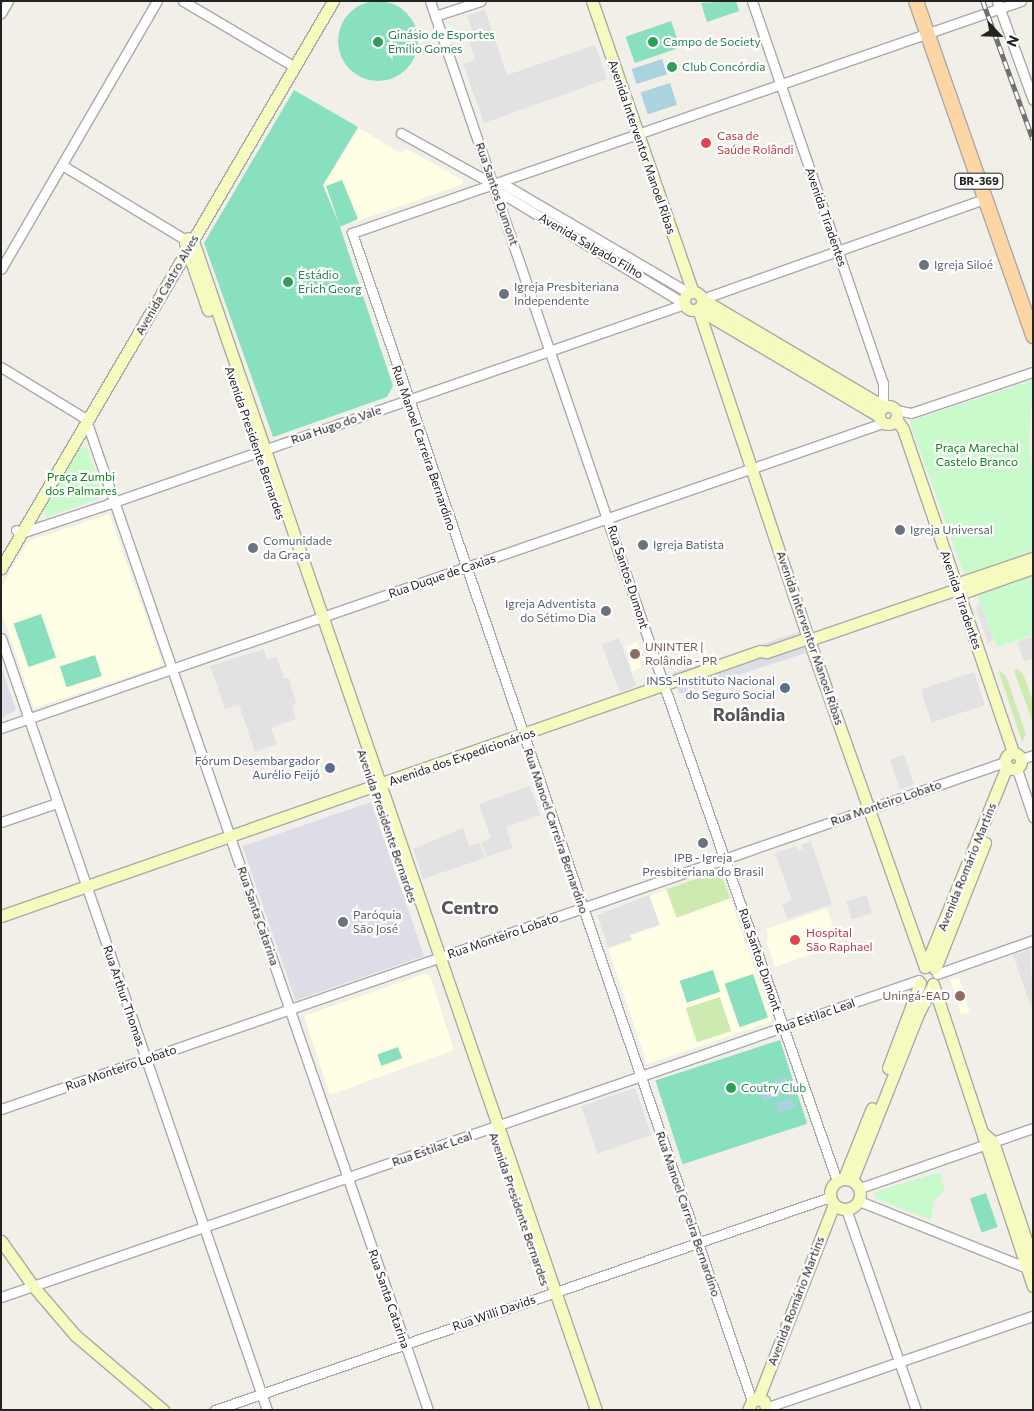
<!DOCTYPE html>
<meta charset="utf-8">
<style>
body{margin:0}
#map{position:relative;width:1034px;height:1411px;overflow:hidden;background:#f2efe9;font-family:Commissioner,sans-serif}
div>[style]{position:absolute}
.education>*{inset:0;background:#ffffe5;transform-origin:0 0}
.grass>*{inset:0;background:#cdebb0;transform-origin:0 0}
.park>*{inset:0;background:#c8facc}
.pitch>*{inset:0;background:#88e0be;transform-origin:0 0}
.round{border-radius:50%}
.parking>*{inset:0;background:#e2e2e2;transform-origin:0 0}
.plaza>*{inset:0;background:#dddde8;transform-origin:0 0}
.water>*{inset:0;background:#aad3df;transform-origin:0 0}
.roads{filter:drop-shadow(1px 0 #a9a9a9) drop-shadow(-1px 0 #a9a9a9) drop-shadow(0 1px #a9a9a9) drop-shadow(0 -1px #a9a9a9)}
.street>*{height:9px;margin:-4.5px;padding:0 4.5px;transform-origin:4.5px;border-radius:4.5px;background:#fff}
.secondary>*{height:11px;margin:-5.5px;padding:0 5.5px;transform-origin:5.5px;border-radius:5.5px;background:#f7fabf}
.secondary>.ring{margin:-5.5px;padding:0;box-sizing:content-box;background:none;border:11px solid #f7fabf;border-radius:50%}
.primary>*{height:14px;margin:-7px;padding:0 7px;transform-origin:7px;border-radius:7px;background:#fcd6a4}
.rail>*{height:4.5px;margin-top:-2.25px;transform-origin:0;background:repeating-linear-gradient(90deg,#fff 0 8px,#707070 0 16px);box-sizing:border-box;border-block:1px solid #707070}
.dots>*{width:14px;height:14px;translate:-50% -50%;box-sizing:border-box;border:2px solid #fff;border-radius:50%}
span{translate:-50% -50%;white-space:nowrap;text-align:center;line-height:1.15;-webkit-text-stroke:4.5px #fff;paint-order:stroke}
.shield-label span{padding:1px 4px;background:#fff;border:1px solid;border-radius:4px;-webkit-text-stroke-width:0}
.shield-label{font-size:11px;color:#222;font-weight:700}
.leisure-label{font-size:12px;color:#27864d}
.left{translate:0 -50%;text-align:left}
.health-label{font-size:12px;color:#be3a42}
.street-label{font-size:12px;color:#222}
.worship-label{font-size:12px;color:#5b616d}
.right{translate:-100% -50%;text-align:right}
.park-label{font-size:12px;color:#0c8416}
.education-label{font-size:12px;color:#785e54}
.service-label{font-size:12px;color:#4e5e75}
.district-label{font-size:18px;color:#555;font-weight:700}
.frame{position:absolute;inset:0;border:2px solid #222;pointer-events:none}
.north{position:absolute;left:974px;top:10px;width:50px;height:50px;-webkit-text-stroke:4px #fff;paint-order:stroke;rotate:114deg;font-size:14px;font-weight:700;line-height:20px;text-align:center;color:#222}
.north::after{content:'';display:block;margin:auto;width:18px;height:22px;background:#222;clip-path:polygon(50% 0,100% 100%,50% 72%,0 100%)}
</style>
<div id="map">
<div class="education">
<i style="clip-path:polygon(359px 128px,400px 153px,407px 149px,463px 180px,463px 184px,340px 227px,323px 185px)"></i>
<i style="clip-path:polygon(109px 514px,163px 665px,34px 708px,1px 610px,1px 588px,28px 541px)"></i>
<i style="clip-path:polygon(638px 642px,644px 661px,640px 663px,641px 668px,632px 671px,626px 646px)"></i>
<i style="clip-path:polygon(720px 870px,772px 1017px,770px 1022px,647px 1064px,597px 915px)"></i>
<i style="clip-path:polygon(827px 908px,833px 927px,823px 930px,829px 948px,775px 967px,766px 940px,769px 938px,766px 929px)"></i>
<i style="clip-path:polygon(424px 974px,430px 976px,454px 1050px,330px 1095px,304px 1016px)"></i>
<i style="left:959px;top:977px;width:37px;height:9px;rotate:73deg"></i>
</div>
<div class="grass">
<i style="clip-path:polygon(998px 669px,1006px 676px,1026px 734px,1022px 742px)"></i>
<i style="clip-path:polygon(1017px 669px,1023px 674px,1033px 701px,1033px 723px,1014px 671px)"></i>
<i style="left:720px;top:870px;width:30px;height:57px;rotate:70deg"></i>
<i style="left:720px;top:997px;width:36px;height:36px;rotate:72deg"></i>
</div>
<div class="park">
<i style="clip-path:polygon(1033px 380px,1029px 448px,1033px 471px,1033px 552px,964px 574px,910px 423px,912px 420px)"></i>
<i style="clip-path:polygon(87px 447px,104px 497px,47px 517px,44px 510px,56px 488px,80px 448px)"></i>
<i style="clip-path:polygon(1033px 573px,1033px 635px,997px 647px,977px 594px)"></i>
<i style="clip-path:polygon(940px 1172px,945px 1190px,934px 1201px,931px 1220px,875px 1198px,875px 1192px)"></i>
</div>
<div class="pitch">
<i class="round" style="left:338px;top:1px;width:80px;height:80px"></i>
<i style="clip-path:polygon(736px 1px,739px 11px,707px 22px,701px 3px)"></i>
<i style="left:671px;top:21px;width:28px;height:48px;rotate:71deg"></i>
<i style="clip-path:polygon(294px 90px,358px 127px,323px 185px,340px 226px,326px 186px,342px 180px,358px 219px,340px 227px,393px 386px,387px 397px,273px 437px,204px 243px)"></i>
<i style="left:41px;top:614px;width:46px;height:29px;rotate:71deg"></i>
<i style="left:95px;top:655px;width:22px;height:37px;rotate:72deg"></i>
<i style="left:713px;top:970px;width:23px;height:35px;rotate:72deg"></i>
<i style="left:753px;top:974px;width:46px;height:30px;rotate:71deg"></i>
<i style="left:780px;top:1040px;width:88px;height:131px;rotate:72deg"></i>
<i style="left:398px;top:1047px;width:12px;height:22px;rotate:70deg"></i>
<i style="left:986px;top:1193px;width:36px;height:17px;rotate:71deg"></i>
</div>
<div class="parking">
<i style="clip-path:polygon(485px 10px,507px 75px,595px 45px,607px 79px,484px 123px,463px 64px,475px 60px,469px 42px,475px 40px,467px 15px)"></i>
<i style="clip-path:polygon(980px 602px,993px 638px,988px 644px,976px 608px)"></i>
<i style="clip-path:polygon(1033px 636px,1033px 658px,1024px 661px,1017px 642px)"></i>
<i style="left:619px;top:638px;width:51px;height:18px;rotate:70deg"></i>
<i style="clip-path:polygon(264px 649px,267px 660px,277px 657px,284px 679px,289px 678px,296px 703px,292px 705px,296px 719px,271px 728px,277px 744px,255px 752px,239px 705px,225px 709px,210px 666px)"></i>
<i style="left:974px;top:672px;width:35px;height:56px;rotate:72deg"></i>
<i style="left:904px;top:755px;width:31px;height:15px;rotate:71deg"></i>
<i style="clip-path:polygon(530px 786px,540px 815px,506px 827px,513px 848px,487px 857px,481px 842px,491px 838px,479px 804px)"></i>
<i style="clip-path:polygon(463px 828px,469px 846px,480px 843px,485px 858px,423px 879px,413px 849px)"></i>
<i style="clip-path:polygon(811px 841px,832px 904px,788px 919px,782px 905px,792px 900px,775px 853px,796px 846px,798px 851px,803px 849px,801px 845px)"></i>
<i style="clip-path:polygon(649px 895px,660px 925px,630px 935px,632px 940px,608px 948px,597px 915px)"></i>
<i style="left:866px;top:895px;width:19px;height:21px;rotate:72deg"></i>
<i style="clip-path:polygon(1030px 949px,1033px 1004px,1030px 1005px,1013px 955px)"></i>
<i style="left:635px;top:1088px;width:50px;height:57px;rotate:71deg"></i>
</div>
<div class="plaza">
<i style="left:799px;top:632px;width:22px;height:133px;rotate:72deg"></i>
<i style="clip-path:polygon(1px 666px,16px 710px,1px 718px)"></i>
<i style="left:371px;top:802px;width:163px;height:136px;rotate:71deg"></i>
</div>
<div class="water">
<i style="left:662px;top:59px;width:16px;height:32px;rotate:72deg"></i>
<i style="left:670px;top:83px;width:23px;height:31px;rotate:72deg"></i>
<i style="left:786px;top:1077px;width:15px;height:30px;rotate:70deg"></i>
<i style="clip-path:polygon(792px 1098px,795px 1107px,779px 1113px,775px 1103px)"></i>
</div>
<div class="roads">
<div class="street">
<i style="left:183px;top:1px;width:130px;rotate:30.5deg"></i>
<i style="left:430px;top:1px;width:714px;rotate:71.13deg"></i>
<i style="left:661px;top:677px;width:534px;rotate:70.75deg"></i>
<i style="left:752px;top:1px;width:404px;rotate:71.1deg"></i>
<i style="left:883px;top:383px;width:23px;rotate:90deg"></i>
<i style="left:997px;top:1px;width:105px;rotate:70deg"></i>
<i style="left:1px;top:13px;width:14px;rotate:-60deg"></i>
<i style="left:435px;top:16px;width:48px;rotate:-18.1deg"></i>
<i style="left:401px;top:133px;width:105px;rotate:29deg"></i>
<i style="left:62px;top:165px;width:145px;rotate:31.2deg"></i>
<i style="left:500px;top:182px;width:219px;rotate:30.4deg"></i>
<i style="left:496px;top:190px;width:221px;rotate:31.1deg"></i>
<i style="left:1px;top:269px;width:310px;rotate:-59.8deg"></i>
<i style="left:702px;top:299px;width:300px;rotate:-19.5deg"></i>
<i style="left:1px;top:367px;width:96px;rotate:31.4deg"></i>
<i style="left:83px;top:417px;width:7px;rotate:56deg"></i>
<i style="left:87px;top:423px;width:1044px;rotate:70.94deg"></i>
<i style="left:896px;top:410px;width:15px;rotate:11deg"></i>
<i style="left:911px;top:413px;width:129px;rotate:-18.6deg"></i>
<i style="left:16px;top:530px;width:6px;rotate:31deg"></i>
<i style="left:21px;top:533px;width:92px;rotate:-18.4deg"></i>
<i style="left:108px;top:504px;width:611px;rotate:-19.12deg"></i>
<i style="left:1px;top:638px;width:817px;rotate:70.99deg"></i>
<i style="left:1px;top:728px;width:933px;rotate:-19.08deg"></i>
<i style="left:1021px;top:759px;width:13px;rotate:-18deg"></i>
<i style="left:1017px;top:769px;width:51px;rotate:71.6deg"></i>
<i style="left:1px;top:822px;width:59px;rotate:-18.7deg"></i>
<i style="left:937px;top:974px;width:102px;rotate:-19.5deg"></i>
<i style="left:1px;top:1109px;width:1062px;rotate:-19.07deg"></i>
<i style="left:860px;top:1188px;width:183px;rotate:-19.1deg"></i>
<i style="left:859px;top:1201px;width:184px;rotate:21.7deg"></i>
<i style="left:846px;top:1209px;width:213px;rotate:70.8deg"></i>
<i style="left:1px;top:1297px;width:971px;rotate:-19.05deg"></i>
<i style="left:752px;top:1401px;width:1235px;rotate:-108.9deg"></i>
<i style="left:352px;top:233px;width:708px;rotate:-19.13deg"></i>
<i style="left:768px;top:1407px;width:280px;rotate:-19deg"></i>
<i style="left:215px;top:1410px;width:651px;rotate:-19.1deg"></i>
</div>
<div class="secondary">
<i style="left:592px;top:1px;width:308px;rotate:70.9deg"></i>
<i style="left:188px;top:238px;width:6px;rotate:31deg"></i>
<i style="left:193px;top:241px;width:1237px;rotate:70.98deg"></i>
<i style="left:185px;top:243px;width:71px;rotate:71.1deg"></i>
<i class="ring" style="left:684px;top:292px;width:7px;height:7px"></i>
<i style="left:702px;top:299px;width:210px;rotate:30.6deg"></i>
<i style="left:698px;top:309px;width:349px;rotate:71.5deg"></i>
<i style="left:809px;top:640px;width:347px;rotate:70.5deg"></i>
<i style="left:698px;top:309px;width:210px;rotate:30.6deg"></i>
<i class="ring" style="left:879px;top:406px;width:7px;height:7px"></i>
<i style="left:896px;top:419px;width:12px;rotate:55deg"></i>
<i style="left:903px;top:429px;width:342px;rotate:71.2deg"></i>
<i style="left:1px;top:568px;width:657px;rotate:-59.65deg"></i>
<i style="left:956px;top:584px;width:81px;rotate:-18.7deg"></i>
<i style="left:959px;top:594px;width:78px;rotate:-19.4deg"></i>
<i style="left:809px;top:640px;width:157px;rotate:-19deg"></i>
<i class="ring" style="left:1005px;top:753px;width:5px;height:5px"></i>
<i style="left:1px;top:916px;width:804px;rotate:-19.25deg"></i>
<i style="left:760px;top:651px;width:7px;rotate:8deg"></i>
<i style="left:767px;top:652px;width:43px;rotate:-18.9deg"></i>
<i style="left:925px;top:967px;width:217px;rotate:-67.8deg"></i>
<i style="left:935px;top:969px;width:136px;rotate:-68.4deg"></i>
<i style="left:933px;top:984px;width:318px;rotate:71.7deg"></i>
<i style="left:888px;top:1068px;width:91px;rotate:-69.4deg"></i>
<i style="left:983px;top:1133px;width:13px;rotate:42deg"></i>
<i style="left:993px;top:1142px;width:125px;rotate:71.3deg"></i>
<i style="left:844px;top:1178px;width:75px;rotate:-68.2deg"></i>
<i class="ring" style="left:830px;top:1179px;width:19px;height:19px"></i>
<i style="left:852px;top:1180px;width:181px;rotate:-68.3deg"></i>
<i style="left:919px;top:1012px;width:31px;rotate:-63deg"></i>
<i style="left:1px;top:1241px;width:55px;rotate:54.6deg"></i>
<i style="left:33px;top:1286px;width:65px;rotate:49.4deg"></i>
<i style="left:75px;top:1335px;width:116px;rotate:40.4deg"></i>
<i style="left:758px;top:1399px;width:209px;rotate:-68.7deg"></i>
<i style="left:748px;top:1410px;width:10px;rotate:-66deg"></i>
<i style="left:752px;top:1401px;width:6px;rotate:-18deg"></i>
<i style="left:758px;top:1399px;width:6px;rotate:18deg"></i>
<i style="left:764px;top:1401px;width:9px;rotate:72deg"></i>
</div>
<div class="primary">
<i style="left:916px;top:1px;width:355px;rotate:70.7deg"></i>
</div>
</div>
<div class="rail">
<i style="left:983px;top:1px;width:147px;rotate:70.1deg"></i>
</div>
<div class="dots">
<i style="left:378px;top:42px;background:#2e9e5b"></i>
<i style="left:653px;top:42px;background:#2e9e5b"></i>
<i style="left:672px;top:67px;background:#2e9e5b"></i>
<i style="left:706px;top:143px;background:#e0444e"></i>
<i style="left:924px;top:265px;background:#6b7280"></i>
<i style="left:288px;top:282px;background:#2e9e5b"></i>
<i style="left:504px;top:294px;background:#6b7280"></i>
<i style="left:900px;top:530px;background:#6b7280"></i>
<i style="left:643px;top:545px;background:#6b7280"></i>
<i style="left:253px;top:548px;background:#6b7280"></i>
<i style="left:606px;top:611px;background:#6b7280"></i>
<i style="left:635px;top:654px;background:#8d6e63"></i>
<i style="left:785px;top:688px;background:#5c6f8a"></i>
<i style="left:330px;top:768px;background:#5c6f8a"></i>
<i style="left:703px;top:843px;background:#6b7280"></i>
<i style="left:343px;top:922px;background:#6b7280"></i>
<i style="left:795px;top:940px;background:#e0444e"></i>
<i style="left:960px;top:996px;background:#8d6e63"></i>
<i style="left:731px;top:1088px;background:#2e9e5b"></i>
</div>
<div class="shield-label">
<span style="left:979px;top:181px">BR-369</span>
</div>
<div class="leisure-label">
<span class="left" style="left:388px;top:42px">Ginásio de Esportes<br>Emílio Gomes</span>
<span class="left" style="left:663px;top:42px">Campo de Society</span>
<span class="left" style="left:682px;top:67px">Club Concórdia</span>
<span class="left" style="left:298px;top:282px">Estádio<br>Erich Georg</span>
<span class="left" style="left:741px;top:1088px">Coutry Club</span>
</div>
<div class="health-label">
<span class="left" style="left:717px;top:143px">Casa de<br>Saúde Rolândi</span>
<span class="left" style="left:806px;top:940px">Hospital<br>São Raphael</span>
</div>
<div class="street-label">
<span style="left:642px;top:147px;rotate:71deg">Avenida Interventor Manoel Ribas</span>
<span style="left:497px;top:194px;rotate:71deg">Rua Santos Dumont</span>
<span style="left:826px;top:217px;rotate:71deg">Avenida Tiradentes</span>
<span style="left:591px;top:246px;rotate:30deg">Avenida Salgado Filho</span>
<span style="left:167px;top:285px;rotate:-60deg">Avenida Castro Alves</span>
<span style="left:336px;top:425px;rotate:-19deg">Rua Hugo do Vale</span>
<span style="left:255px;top:443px;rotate:71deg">Avenida Presidente Bernardes</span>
<span style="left:424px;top:448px;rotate:71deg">Rua Manoel Carreira Bernardino</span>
<span style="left:442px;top:576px;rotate:-19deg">Rua Duque de Caxias</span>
<span style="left:628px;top:577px;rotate:72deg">Rua Santos Dumont</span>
<span style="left:961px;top:600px;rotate:71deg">Avenida Tiradentes</span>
<span style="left:810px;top:638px;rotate:71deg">Avenida Interventor Manoel Ribas</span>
<span style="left:462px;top:757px;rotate:-19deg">Avenida dos Expedicionários</span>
<span style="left:886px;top:803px;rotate:-19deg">Rua Monteiro Lobato</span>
<span style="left:387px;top:826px;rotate:71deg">Avenida Presidente Bernardes</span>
<span style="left:556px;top:831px;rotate:71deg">Rua Manoel Carreira Bernardino</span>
<span style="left:967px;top:867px;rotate:-68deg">Avenida Romário Martins</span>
<span style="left:258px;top:916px;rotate:71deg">Rua Santa Catarina</span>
<span style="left:503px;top:936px;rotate:-19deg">Rua Monteiro Lobato</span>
<span style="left:760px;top:960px;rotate:71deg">Rua Santos Dumont</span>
<span style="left:124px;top:996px;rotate:71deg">Rua Arthur Thomas</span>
<span style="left:815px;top:1016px;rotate:-19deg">Rua Estilac Leal</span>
<span style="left:121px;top:1068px;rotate:-19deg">Rua Monteiro Lobato</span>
<span style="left:432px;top:1149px;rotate:-19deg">Rua Estilac Leal</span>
<span style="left:519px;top:1209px;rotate:71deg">Avenida Presidente Bernardes</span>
<span style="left:688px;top:1214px;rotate:71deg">Rua Manoel Carreira Bernardino</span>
<span style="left:389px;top:1299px;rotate:71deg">Rua Santa Catarina</span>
<span style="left:796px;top:1301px;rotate:-69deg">Avenida Romário Martins</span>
<span style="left:494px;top:1313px;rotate:-19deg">Rua Willi Davids</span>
</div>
<div class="worship-label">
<span class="left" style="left:934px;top:265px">Igreja Siloé</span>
<span class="left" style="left:514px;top:294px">Igreja Presbiteriana<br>Independente</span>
<span class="left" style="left:910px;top:530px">Igreja Universal</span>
<span class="left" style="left:263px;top:548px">Comunidade<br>da Graça</span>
<span class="left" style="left:653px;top:545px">Igreja Batista</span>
<span class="right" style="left:596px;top:611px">Igreja Adventista<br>do Sétimo Dia</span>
<span style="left:703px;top:865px">IPB - Igreja<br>Presbiteriana do Brasil</span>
<span class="left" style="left:353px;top:922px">Paróquia<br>São José</span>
</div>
<div class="park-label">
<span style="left:977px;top:455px">Praça Marechal<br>Castelo Branco</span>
<span style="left:81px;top:484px">Praça Zumbi<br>dos Palmares</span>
</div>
<div class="education-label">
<span class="left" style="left:645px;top:654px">UNINTER |<br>Rolândia - PR</span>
<span class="right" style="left:950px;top:996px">Uningá-EAD</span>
</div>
<div class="service-label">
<span class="right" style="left:775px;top:688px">INSS-Instituto Nacional<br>do Seguro Social</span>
<span class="right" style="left:320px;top:768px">Fórum Desembargador<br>Aurélio Feijó</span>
</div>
<div class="district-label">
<span style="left:749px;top:714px">Rolândia</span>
<span style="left:470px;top:907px">Centro</span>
</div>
<div class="frame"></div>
<div class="north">N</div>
</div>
